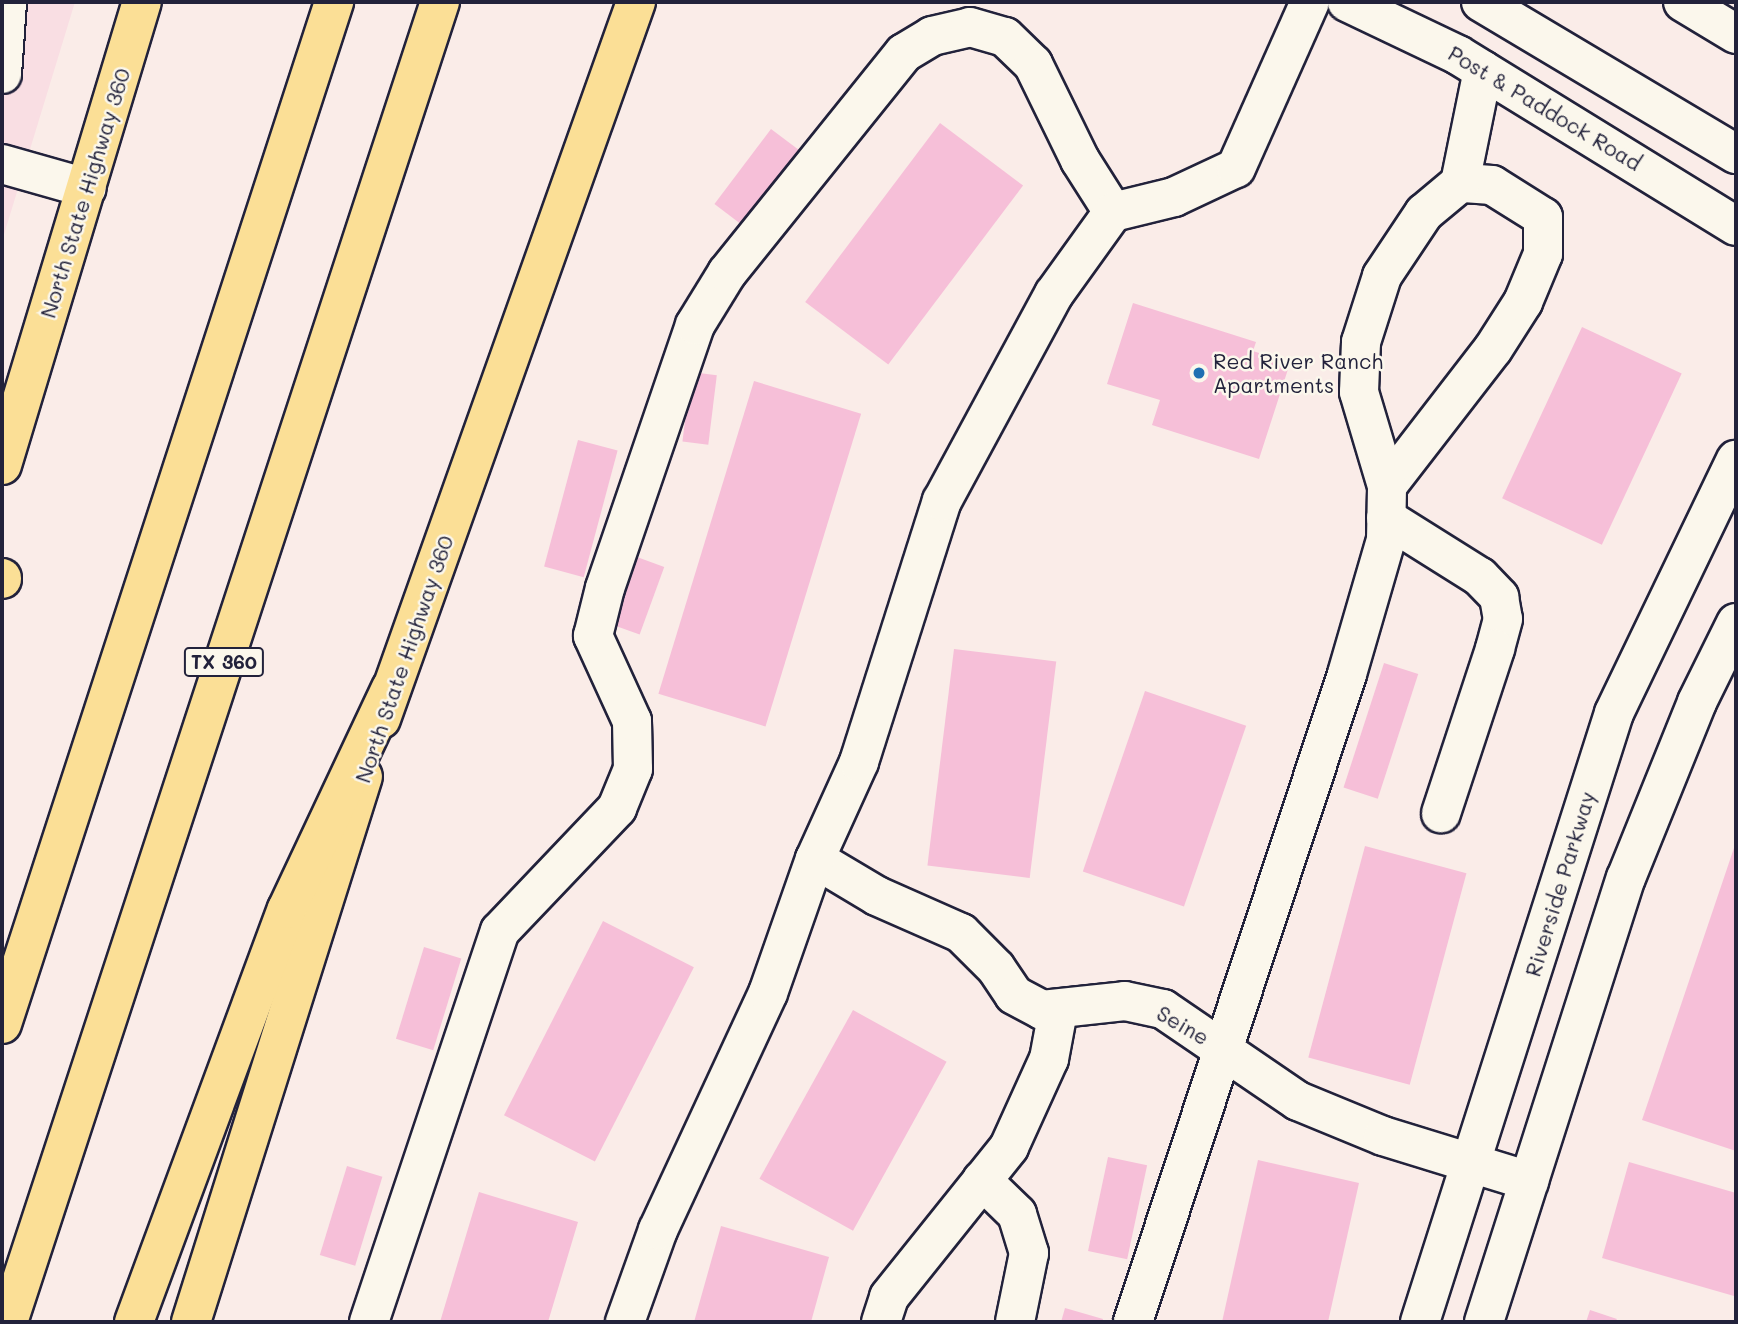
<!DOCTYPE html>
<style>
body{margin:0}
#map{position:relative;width:1738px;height:1324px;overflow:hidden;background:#faece8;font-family:Mali,sans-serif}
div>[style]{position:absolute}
.built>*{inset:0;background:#f9dee3}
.building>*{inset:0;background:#f6bfd8;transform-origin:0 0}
.roads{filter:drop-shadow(2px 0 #22223b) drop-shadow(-2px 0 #22223b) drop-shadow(0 2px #22223b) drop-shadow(0 -2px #22223b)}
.minor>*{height:38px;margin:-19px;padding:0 19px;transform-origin:19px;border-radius:19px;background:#fbf7ec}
.major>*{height:38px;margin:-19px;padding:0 19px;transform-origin:19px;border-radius:19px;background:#fbdf96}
.highway>*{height:38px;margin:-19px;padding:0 19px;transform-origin:19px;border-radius:19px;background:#fbdf96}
.dots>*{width:19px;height:19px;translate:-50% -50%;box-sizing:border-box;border:4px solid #fbf7ec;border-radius:50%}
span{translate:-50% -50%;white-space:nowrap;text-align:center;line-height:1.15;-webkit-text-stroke:5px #fbf7ec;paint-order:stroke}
.shield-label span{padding:2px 5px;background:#fbf7ec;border:2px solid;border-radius:5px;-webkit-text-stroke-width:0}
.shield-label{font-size:19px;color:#22223b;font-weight:700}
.street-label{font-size:21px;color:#22223b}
.poi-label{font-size:21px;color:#22223b}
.left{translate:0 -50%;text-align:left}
.frame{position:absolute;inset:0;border:4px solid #22223b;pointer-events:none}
</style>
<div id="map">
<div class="built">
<i style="clip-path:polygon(2px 2px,75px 2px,2px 241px)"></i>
</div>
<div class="building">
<i style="left:940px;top:123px;width:104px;height:224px;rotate:37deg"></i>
<i style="left:771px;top:129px;width:40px;height:94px;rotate:37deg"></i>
<i style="clip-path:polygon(1133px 303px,1256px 342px,1253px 351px,1290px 363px,1259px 459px,1152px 425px,1160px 400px,1107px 384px)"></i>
<i style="left:1582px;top:327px;width:110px;height:189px;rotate:25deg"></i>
<i style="left:691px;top:372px;width:26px;height:70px;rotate:7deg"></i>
<i style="left:754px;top:381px;width:112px;height:327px;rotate:17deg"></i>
<i style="left:578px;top:440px;width:41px;height:131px;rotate:15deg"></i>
<i style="left:637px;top:557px;width:29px;height:72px;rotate:20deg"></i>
<i style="left:954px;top:649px;width:103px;height:218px;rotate:7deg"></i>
<i style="left:1384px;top:663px;width:36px;height:131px;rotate:18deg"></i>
<i style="left:1145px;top:691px;width:107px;height:191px;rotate:19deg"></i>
<i style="clip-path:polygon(1736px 842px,1736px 1151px,1642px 1120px)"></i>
<i style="left:1365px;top:846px;width:105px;height:219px;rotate:15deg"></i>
<i style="left:603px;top:921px;width:102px;height:218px;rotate:27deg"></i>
<i style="left:424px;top:947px;width:39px;height:96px;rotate:17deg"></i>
<i style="left:853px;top:1010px;width:107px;height:193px;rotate:29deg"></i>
<i style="left:1108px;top:1157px;width:40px;height:96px;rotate:12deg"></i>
<i style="clip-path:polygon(1258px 1160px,1359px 1183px,1328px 1322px,1222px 1322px)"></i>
<i style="clip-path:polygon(1629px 1162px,1736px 1193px,1734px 1296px,1602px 1258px)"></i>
<i style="left:347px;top:1166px;width:37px;height:93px;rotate:17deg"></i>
<i style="clip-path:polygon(479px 1192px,578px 1222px,548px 1322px,440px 1322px)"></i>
<i style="clip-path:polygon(721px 1226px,829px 1257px,811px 1322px,694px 1322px)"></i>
<i style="clip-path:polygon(1065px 1308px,1103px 1319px,1102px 1322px,1061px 1322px)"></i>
<i style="clip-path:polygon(1590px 1310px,1617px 1319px,1615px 1322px,1586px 1322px)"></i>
</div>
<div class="roads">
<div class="minor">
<i style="left:1347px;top:2px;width:123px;rotate:25.5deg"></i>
<i style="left:1458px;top:55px;width:326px;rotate:31.6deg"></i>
<i style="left:1481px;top:2px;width:297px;rotate:30.8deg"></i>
<i style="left:1683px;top:2px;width:62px;rotate:31.1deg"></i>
<i style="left:2px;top:74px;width:72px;rotate:-86deg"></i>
<i style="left:2px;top:164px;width:88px;rotate:15.8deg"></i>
<i style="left:1387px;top:486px;width:173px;rotate:-52.3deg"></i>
<i style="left:1493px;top:349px;width:56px;rotate:-57.4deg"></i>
<i style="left:1523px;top:302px;width:52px;rotate:-67.4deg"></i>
<i style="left:1543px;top:254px;width:37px;rotate:-90deg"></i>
<i style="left:1543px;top:217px;width:60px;rotate:-147.9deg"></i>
<i style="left:1492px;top:185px;width:32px;rotate:-176deg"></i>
<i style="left:1386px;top:518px;width:111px;rotate:32.1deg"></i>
<i style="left:1480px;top:577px;width:28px;rotate:46deg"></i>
<i style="left:1499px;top:597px;width:22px;rotate:80deg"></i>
<i style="left:1503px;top:619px;width:31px;rotate:105deg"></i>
<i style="left:1495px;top:649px;width:173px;rotate:108.2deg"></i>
<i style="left:815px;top:859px;width:72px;rotate:30.8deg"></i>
<i style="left:877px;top:896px;width:92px;rotate:23.8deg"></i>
<i style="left:961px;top:933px;width:49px;rotate:45deg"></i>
<i style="left:996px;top:968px;width:32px;rotate:56deg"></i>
<i style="left:1014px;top:995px;width:32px;rotate:28deg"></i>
<i style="left:1042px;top:1010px;width:83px;rotate:-6.2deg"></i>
<i style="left:1125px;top:1001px;width:39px;rotate:12deg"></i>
<i style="left:1163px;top:1009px;width:163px;rotate:34.3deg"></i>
<i style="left:1298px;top:1101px;width:92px;rotate:22.4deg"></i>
<i style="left:1383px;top:1136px;width:153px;rotate:17.1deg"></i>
<i style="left:982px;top:1180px;width:49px;rotate:44.2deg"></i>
<i style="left:1017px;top:1214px;width:41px;rotate:72.9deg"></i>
<i style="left:1029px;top:1253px;width:70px;rotate:101.5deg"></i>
<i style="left:369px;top:1322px;width:412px;rotate:-71.5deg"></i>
<i style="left:500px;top:931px;width:170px;rotate:-46.4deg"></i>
<i style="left:617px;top:808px;width:42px;rotate:-67.7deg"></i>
<i style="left:633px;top:769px;width:48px;rotate:-91.2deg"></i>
<i style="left:632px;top:721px;width:94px;rotate:-114.6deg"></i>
<i style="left:593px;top:636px;width:49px;rotate:-76deg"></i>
<i style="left:605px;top:588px;width:278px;rotate:-71.1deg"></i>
<i style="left:695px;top:325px;width:61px;rotate:-58.4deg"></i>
<i style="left:727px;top:273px;width:282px;rotate:-51.2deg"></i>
<i style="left:904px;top:53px;width:33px;rotate:-31deg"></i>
<i style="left:932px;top:36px;width:39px;rotate:-13deg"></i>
<i style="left:970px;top:27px;width:36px;rotate:16deg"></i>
<i style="left:1005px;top:37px;width:39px;rotate:44deg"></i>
<i style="left:1033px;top:64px;width:107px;rotate:63.9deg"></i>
<i style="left:1080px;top:160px;width:62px;rotate:57.6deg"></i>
<i style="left:625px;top:1322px;width:98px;rotate:-70.3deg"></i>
<i style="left:658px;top:1230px;width:261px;rotate:-65.1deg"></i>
<i style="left:768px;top:993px;width:142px;rotate:-70.7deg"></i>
<i style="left:815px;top:859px;width:107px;rotate:-65.6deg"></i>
<i style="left:859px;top:762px;width:274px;rotate:-72.4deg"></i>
<i style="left:942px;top:501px;width:235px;rotate:-61.6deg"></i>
<i style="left:1054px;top:294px;width:101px;rotate:-54.3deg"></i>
<i style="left:1113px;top:212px;width:63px;rotate:-13.8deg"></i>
<i style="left:1174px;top:197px;width:68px;rotate:-25.1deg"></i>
<i style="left:1236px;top:168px;width:182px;rotate:-66deg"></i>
<i style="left:881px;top:1322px;width:26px;rotate:-72deg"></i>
<i style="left:889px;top:1297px;width:192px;rotate:-51.3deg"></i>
<i style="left:1009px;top:1147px;width:97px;rotate:-65.6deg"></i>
<i style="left:1049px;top:1059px;width:49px;rotate:-79.4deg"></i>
<i style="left:1133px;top:1322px;width:682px;rotate:-71.72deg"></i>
<i style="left:1347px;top:674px;width:140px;rotate:-73.8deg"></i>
<i style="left:1386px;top:540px;width:54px;rotate:-88.9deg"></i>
<i style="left:1387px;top:486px;width:98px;rotate:-106.6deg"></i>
<i style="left:1359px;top:392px;width:50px;rotate:-87.7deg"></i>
<i style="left:1361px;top:342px;width:69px;rotate:-72.3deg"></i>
<i style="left:1382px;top:276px;width:76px;rotate:-56.3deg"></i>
<i style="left:1424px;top:213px;width:47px;rotate:-39.8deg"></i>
<i style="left:1460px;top:183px;width:115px;rotate:-78.5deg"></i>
<i style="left:1420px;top:1322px;width:639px;rotate:-72.33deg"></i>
<i style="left:1614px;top:713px;width:281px;rotate:-64.3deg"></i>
<i style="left:1484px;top:1322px;width:466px;rotate:-72.3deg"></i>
<i style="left:1626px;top:878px;width:190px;rotate:-68deg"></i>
<i style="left:1697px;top:702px;width:88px;rotate:-63.7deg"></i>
</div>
<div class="major">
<i style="left:2px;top:465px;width:484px;rotate:-73.2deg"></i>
<i style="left:381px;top:719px;width:761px;rotate:-70.42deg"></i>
<i style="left:191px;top:1322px;width:572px;rotate:-72.51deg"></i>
</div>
<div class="highway">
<i style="left:2px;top:578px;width:1px;rotate:90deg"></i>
<i style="left:2px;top:1024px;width:1075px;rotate:-72deg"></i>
<i style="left:8px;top:1322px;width:1389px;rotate:-71.88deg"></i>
<i style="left:134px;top:1322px;width:440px;rotate:-69.7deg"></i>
<i style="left:287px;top:909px;width:244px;rotate:-64.8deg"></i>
</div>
</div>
<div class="dots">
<i style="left:1199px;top:373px;background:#1f6fb2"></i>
</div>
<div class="shield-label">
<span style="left:224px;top:662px">TX 360</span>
</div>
<div class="street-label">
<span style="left:1545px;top:108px;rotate:31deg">Post &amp; Paddock Road</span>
<span style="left:85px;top:193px;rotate:-73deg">North State Highway 360</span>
<span style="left:404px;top:659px;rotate:-71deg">North State Highway 360</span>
<span style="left:1560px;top:884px;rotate:-73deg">Riverside Parkway</span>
<span style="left:1183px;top:1025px;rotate:30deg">Seine</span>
</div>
<div class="poi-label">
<span class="left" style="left:1213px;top:373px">Red River Ranch<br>Apartments</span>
</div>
<div class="frame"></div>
</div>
